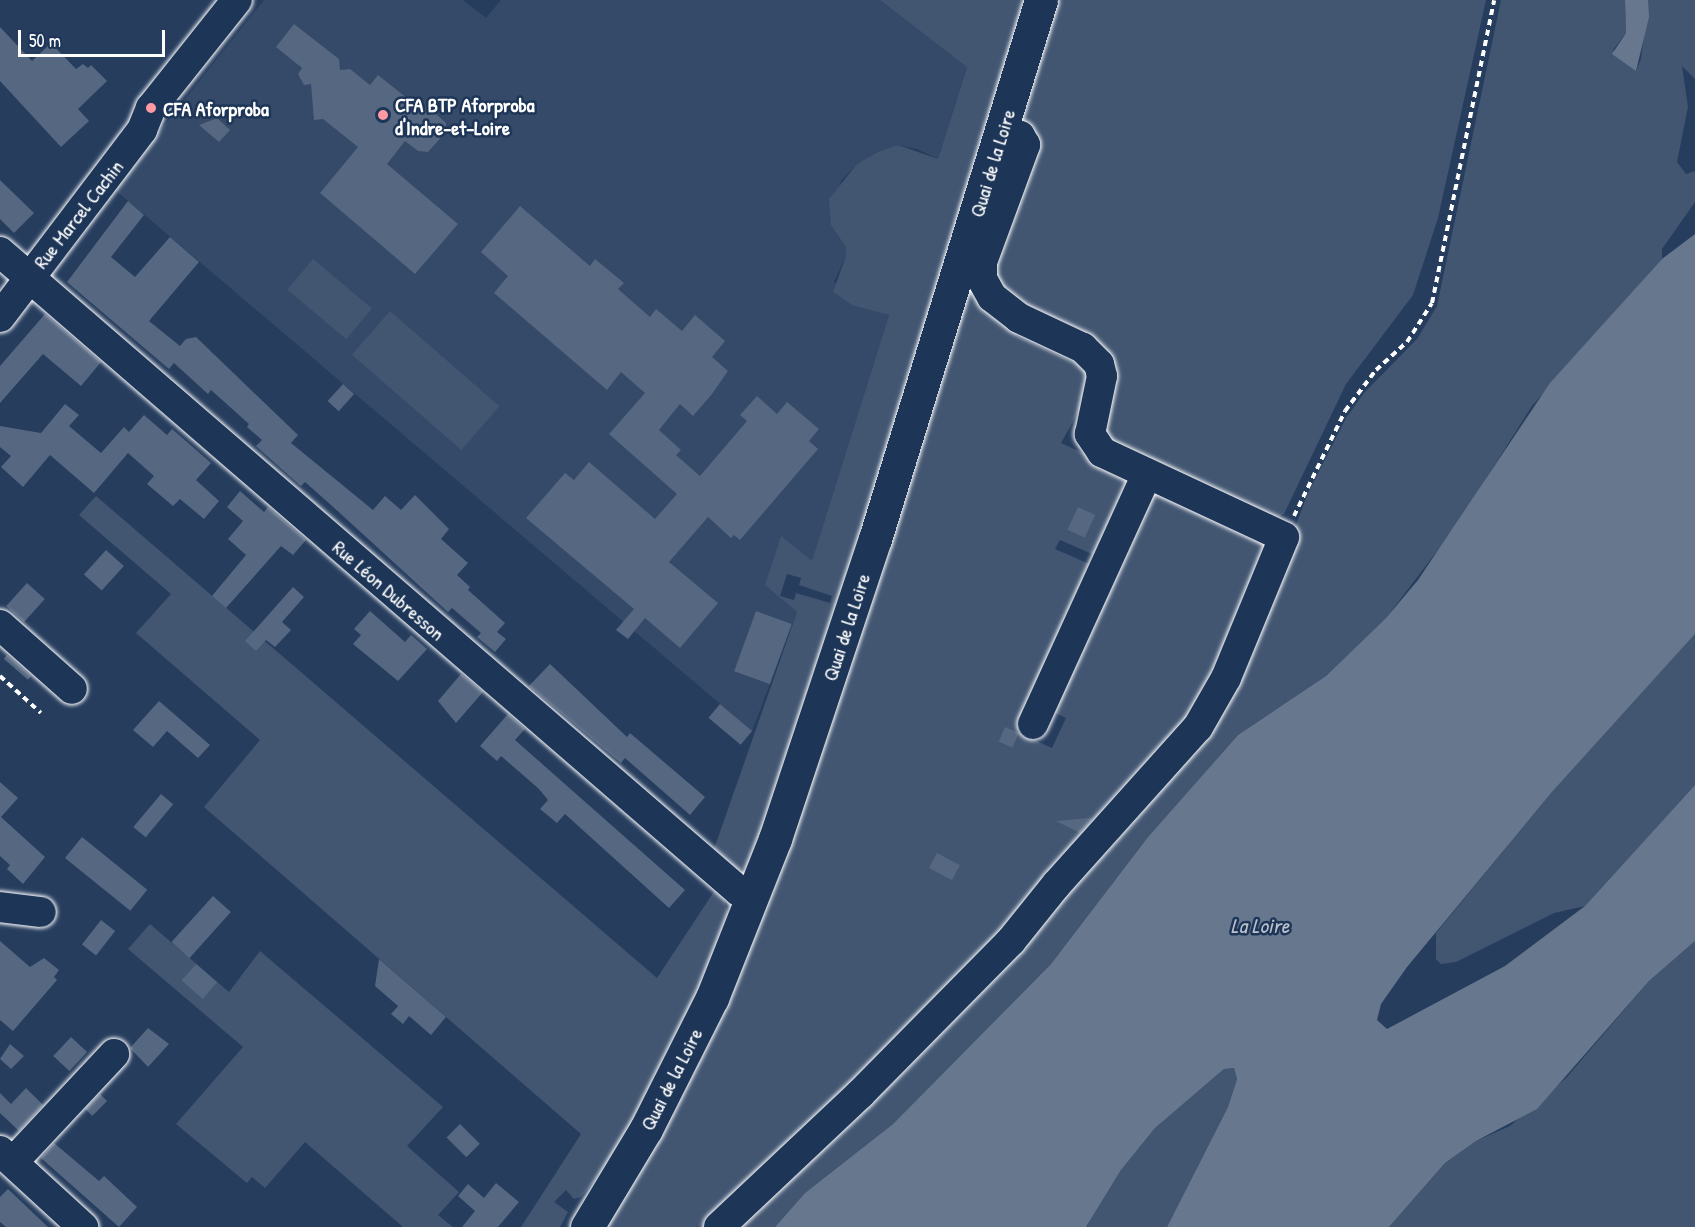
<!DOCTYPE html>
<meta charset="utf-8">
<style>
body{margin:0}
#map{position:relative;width:1695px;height:1227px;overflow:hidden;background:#263d5e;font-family:"Patrick Hand",sans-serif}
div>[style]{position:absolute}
.built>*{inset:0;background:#344a68}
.green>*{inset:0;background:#425672;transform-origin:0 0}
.water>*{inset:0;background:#67788e}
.building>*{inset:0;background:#556781;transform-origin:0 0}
.path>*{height:4px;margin-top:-2px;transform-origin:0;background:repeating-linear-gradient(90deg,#fff 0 6px,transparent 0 10.5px)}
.roads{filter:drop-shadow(0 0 2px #fff) drop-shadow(0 0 2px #fff)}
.minor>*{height:30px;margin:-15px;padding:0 15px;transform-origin:15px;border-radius:15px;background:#1d3557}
.major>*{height:33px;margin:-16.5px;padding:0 16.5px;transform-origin:16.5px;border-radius:16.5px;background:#1d3557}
.dots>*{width:16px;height:16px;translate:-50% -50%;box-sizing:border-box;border:3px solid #1d3557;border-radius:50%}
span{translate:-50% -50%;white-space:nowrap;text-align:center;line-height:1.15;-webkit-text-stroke:5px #1d3557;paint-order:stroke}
.poi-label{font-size:20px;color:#fff;font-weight:700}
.left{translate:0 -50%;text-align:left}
.street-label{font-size:20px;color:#fff}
.water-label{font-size:21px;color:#bbc2cc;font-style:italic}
.scale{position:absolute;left:18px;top:30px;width:147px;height:27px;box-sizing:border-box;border:3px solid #fff;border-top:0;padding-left:8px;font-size:18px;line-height:21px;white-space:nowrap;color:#fff;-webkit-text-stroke:4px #1d3557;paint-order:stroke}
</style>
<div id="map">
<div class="built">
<i style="clip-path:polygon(264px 0,463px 0,486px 18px,501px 0,880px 0,967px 66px,938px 159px,917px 149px,898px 145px,857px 164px,841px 181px,831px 224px,845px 246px,846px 256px,834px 282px,874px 310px,889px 315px,812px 562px,781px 537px,766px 585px,797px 612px,752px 731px,114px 189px)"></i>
</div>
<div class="green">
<i style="clip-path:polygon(evenodd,880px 0,1025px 0,855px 564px,748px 867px,734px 871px,714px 849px,797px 612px,765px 585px,781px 536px,812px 561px,889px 315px,852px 305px,833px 292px,846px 256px,845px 246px,831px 225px,829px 199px,857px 164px,878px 152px,898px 145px,938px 159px,967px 67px,880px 0,787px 574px,801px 578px,799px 585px,832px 596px,830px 603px,796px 593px,794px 600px,780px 596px,787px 574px)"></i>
<i style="clip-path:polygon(1051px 0,1486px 0,1438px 218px,1413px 295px,1346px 384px,1284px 514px,1270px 520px,1105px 446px,1105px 375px,1001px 300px,989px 253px)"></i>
<i style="clip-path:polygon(1501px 0,1625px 0,1626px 33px,1613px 50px,1636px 71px,1641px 59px,1648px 0,1695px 0,1695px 79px,1682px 66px,1688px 107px,1677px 162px,1686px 174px,1695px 171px,1695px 202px,1662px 249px,1662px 259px,1532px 406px,1454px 529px,1386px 618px,1326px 676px,1238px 735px,1148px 837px,1051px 964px,893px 1124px,805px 1193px,775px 1227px,724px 1227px,1134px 810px,1285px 554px,1308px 493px,1346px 418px,1364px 393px,1417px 339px,1437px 306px)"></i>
<i style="clip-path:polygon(983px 246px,1019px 322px,1016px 336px,1099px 374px,1061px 443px,1136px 477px,1099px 557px,1060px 540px,1055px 549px,1094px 566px,1017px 732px,1052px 748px,1066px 718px,1045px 708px,1149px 480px,1263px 533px,1270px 559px,1206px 699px,1029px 901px,709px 1227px,600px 1227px,653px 1141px)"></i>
<i style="left:313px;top:259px;width:77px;height:40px;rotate:40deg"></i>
<i style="left:390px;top:311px;width:145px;height:58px;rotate:41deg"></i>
<i style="clip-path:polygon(96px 496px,657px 978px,717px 887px,722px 893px,728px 913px,724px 936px,643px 1104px,605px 1168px,581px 1197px,574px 1199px,566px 1190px,554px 1202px,568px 1212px,560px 1227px,521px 1227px,581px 1134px,204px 807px,260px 740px,136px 633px,171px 594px,79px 515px)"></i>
<i style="clip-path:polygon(1695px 634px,1695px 785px,1585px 906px,1554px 913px,1456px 962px,1441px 964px,1436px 959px,1436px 933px,1552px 792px)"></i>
<i style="clip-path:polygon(150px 924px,229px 992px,260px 951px,443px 1107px,407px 1146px,459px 1192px,438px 1215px,453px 1227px,403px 1227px,305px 1142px,265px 1188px,252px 1177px,247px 1183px,176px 1124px,243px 1047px,128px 949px)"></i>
<i style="clip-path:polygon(1695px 941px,1695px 1227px,1389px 1227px,1445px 1163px,1476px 1141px,1510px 1126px,1566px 1078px,1649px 981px)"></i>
<i style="clip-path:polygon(1234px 1068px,1237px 1079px,1228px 1107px,1167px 1227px,1086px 1227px,1121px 1170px,1155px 1128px,1224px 1069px)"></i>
</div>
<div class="water">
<i style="clip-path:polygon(1625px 0,1648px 0,1649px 17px,1636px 71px,1612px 54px,1626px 33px)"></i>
<i style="clip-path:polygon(1695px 234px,1695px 634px,1552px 792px,1407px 967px,1381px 1004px,1377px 1020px,1387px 1029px,1505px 966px,1585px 906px,1695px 785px,1695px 941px,1649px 981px,1537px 1109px,1476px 1141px,1445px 1163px,1389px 1227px,1167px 1227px,1228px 1107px,1237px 1079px,1234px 1068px,1224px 1069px,1155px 1128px,1121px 1170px,1086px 1227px,775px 1227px,805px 1193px,893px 1124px,1051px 964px,1148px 837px,1238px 735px,1326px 676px,1386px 618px,1418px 580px,1550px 383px,1662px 259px)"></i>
</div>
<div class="building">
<i style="clip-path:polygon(294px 24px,339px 59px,340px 70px,350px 69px,370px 85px,378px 75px,423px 111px,427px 106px,446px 123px,445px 133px,428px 152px,418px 151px,405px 141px,387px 164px,458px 224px,415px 274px,320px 193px,358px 147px,323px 119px,314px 120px,311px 84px,304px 85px,298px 74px,302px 68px,276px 47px)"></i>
<i style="clip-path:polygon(0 27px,32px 61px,51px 43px,76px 69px,83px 64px,88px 68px,91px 65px,107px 81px,78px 109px,89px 121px,61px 147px,0 81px)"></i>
<i style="clip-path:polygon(217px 118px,230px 130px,219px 142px,199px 125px)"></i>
<i style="clip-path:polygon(0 180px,34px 213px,14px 233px,0 219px)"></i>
<i style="clip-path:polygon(128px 201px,144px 215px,111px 257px,135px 277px,170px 237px,199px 262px,149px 321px,180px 346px,186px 339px,196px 337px,298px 435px,291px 443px,373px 510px,385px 496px,401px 510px,415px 495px,449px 529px,441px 539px,468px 563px,457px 575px,470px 587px,468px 590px,505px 623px,497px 632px,506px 639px,495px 652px,477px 637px,481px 633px,452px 608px,448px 612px,331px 505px,305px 482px,301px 486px,256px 446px,262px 440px,247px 427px,249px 424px,211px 390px,208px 394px,174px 363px,169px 369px,67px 282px)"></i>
<i style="clip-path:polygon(520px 206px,590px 266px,595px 259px,624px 283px,618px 289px,650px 317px,656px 309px,682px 331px,695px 315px,725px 341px,712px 357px,728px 371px,712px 394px,693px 416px,680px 404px,659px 430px,681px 450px,676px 455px,700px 476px,747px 421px,740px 415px,757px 396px,777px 414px,787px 402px,819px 429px,809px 441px,818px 449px,740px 540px,734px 535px,731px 538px,708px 517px,669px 562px,718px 603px,680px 648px,645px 618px,628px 639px,616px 630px,634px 609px,526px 518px,565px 473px,574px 480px,589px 462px,655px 519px,677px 494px,609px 434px,645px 393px,621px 372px,607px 390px,494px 293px,508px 276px,481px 252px)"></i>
<i style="clip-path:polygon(45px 314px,101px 362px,81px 386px,43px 354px,0 403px,0 366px)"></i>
<i style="left:343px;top:384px;width:15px;height:23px;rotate:42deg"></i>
<i style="clip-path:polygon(65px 404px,79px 415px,69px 426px,101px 453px,124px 427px,129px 432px,144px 415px,167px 435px,172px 429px,211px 463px,196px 480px,219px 501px,204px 519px,180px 499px,173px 506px,147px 484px,154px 476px,128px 453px,94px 493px,50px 455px,23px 487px,1px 467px,11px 456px,0 447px,0 426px,41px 433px)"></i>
<i style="clip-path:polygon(240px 491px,264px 512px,268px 507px,306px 540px,293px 555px,281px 546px,226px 608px,212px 596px,246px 555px,228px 539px,243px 521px,227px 507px)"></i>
<i style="left:1078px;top:507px;width:19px;height:25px;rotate:25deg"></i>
<i style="left:106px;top:550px;width:24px;height:33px;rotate:42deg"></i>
<i style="left:27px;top:583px;width:24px;height:31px;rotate:42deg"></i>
<i style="clip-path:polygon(293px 587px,304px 597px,282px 622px,291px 630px,275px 647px,266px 640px,256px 651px,245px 641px)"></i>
<i style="clip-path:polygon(370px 611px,405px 642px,411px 635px,427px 649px,398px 681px,353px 644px,361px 635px,354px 629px)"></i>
<i style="left:756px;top:611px;width:38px;height:64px;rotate:20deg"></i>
<i style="left:7px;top:655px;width:32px;height:5px;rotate:41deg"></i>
<i style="clip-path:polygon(550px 664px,627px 737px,630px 733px,705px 797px,690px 815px,625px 758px,621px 763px,529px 686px)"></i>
<i style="clip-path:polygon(461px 674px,483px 692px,456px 723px,438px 701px)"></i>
<i style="clip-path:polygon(159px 701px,210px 745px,198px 758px,167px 731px,153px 747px,133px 730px)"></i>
<i style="left:720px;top:704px;width:42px;height:18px;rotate:40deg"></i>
<i style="clip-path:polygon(508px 714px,525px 729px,515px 740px,685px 890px,669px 908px,565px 814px,557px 823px,540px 809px,548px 800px,539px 789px,501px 756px,497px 761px,480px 746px)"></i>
<i style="left:1005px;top:727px;width:15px;height:16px;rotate:23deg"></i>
<i style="clip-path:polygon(0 782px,18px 798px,1px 817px,45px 857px,23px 884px,7px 869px,10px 865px,0 856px)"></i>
<i style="left:161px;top:794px;width:16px;height:43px;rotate:40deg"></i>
<i style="clip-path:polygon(1089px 818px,1092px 819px,1080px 833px,1056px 821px)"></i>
<i style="left:82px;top:837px;width:84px;height:27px;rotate:39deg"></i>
<i style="left:937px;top:853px;width:26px;height:17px;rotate:28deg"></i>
<i style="left:213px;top:896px;width:24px;height:62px;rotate:42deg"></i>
<i style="left:101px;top:920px;width:18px;height:31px;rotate:38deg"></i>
<i style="clip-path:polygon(0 941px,30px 967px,44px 958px,59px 970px,54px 977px,57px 980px,13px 1031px,0 1020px)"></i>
<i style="clip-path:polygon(379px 959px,446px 1017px,431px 1035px,409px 1016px,403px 1024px,391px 1014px,398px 1006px,375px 986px)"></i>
<i style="left:196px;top:964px;width:28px;height:22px;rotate:41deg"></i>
<i style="clip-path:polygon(148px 1028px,169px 1044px,148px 1067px,130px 1048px)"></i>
<i style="left:71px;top:1037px;width:22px;height:26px;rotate:43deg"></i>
<i style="clip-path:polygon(10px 1044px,24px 1056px,11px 1069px,0 1059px)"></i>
<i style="clip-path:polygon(26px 1088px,43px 1105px,19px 1131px,0 1113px,0 1093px,11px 1104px)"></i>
<i style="left:100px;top:1094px;width:10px;height:21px;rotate:45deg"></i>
<i style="left:460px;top:1124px;width:28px;height:19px;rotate:45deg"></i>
<i style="clip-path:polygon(54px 1143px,99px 1181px,104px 1176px,137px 1207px,119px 1227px,41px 1158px)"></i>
<i style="clip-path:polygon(496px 1183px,519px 1202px,498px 1227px,462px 1227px,475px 1211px,458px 1196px,468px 1184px,484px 1198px)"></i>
<i style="clip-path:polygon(8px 1189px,48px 1227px,6px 1227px,0 1222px,0 1197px)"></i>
</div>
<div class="path">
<i style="left:1294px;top:516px;width:117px;rotate:-64.1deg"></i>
<i style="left:1345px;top:411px;width:51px;rotate:-52.9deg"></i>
<i style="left:1376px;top:370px;width:42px;rotate:-42.1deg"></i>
<i style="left:1407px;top:342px;width:46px;rotate:-57.3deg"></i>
<i style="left:1432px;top:303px;width:309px;rotate:-78.4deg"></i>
<i style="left:0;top:676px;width:55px;rotate:42.1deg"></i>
</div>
<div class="roads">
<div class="minor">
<i style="left:0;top:252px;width:977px;rotate:40.85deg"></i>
<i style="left:739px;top:891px;width:15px;rotate:28deg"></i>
<i style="left:0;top:317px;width:235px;rotate:-52.8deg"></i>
<i style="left:142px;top:130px;width:24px;rotate:-68deg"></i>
<i style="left:151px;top:108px;width:138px;rotate:-51.5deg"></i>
<i style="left:0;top:625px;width:96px;rotate:41.6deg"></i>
<i style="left:1033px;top:724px;width:275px;rotate:-65.5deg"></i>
<i style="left:0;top:907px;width:41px;rotate:7deg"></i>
<i style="left:0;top:1151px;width:113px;rotate:42.5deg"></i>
<i style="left:13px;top:1162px;width:148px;rotate:-46.9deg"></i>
<i style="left:719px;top:1227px;width:194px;rotate:-43.3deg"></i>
<i style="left:860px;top:1094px;width:215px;rotate:-45.4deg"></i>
<i style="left:1011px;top:941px;width:72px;rotate:-51.2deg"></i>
<i style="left:1056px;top:885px;width:212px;rotate:-48.1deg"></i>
<i style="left:1198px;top:727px;width:56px;rotate:-60.3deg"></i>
<i style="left:1226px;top:678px;width:152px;rotate:-67.6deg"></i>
<i style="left:1284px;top:537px;width:201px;rotate:-155deg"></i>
<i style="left:1102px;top:452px;width:22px;rotate:-124deg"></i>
<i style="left:1090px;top:434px;width:59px;rotate:-78.3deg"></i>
<i style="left:1102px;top:376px;width:12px;rotate:-104deg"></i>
<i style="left:1099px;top:364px;width:23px;rotate:-135deg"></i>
<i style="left:1083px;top:348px;width:71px;rotate:-154.9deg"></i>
<i style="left:1019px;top:318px;width:34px;rotate:-142deg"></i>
<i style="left:992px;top:297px;width:21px;rotate:-119deg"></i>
<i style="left:982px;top:279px;width:17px;rotate:-90deg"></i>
<i style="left:982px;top:262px;width:125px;rotate:-69.8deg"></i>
<i style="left:1025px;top:145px;width:10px;rotate:-119deg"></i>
<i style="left:1020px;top:136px;width:18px;rotate:-161deg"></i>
</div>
<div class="major">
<i style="left:587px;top:1227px;width:114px;rotate:-59deg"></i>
<i style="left:646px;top:1129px;width:147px;rotate:-63.3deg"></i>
<i style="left:712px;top:998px;width:171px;rotate:-68.4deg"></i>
<i style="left:775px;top:839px;width:316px;rotate:-71.6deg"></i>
<i style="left:875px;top:539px;width:564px;rotate:-72.88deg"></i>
</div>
</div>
<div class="dots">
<i style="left:151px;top:108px;background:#ff9aa2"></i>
<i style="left:383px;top:115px;background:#ff9aa2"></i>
</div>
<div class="poi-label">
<span class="left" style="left:395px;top:116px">CFA BTP Aforproba<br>d'Indre-et-Loire</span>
<span class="left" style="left:163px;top:108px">CFA Aforproba</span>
</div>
<div class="street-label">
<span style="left:992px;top:163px;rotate:-73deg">Quai de la Loire</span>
<span style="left:78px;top:214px;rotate:-52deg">Rue Marcel Cachin</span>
<span style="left:389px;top:590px;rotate:41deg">Rue Léon Dubresson</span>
<span style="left:846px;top:627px;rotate:-72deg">Quai de la Loire</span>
<span style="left:671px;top:1079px;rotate:-63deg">Quai de la Loire</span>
</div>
<div class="water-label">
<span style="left:1260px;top:926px">La Loire</span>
</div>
<div class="scale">50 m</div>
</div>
